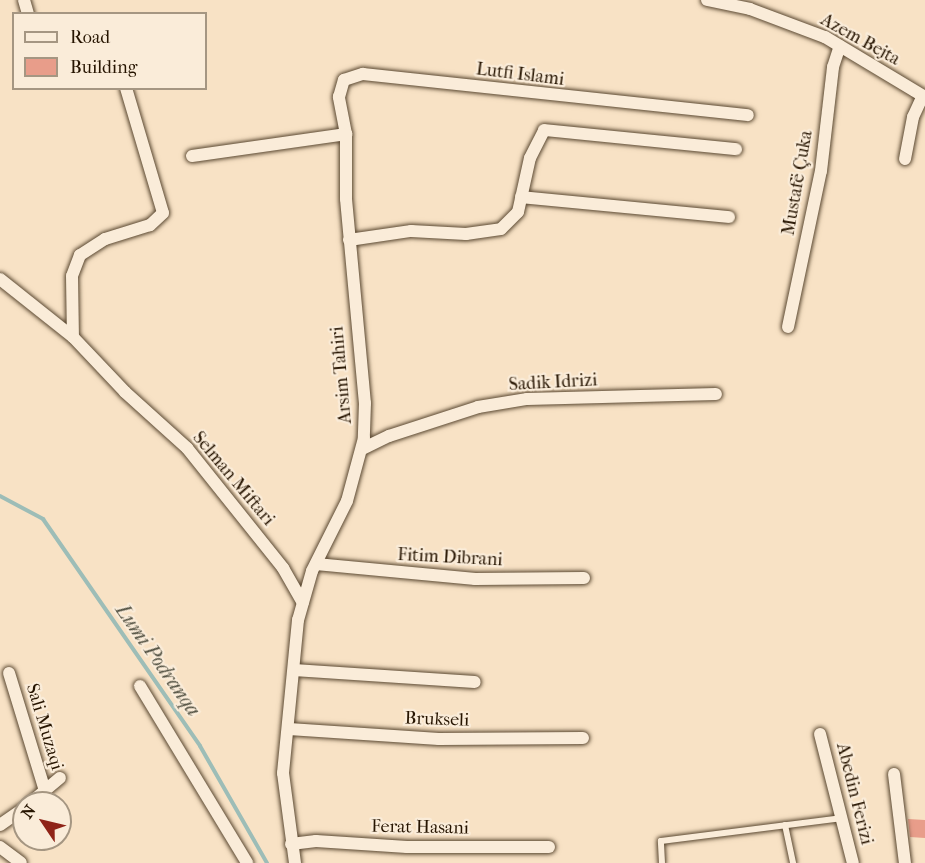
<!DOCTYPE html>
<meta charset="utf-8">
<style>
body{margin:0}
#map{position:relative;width:925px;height:863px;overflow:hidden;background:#f8e2c5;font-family:"IM FELL French Canon",serif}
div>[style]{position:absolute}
.stream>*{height:4px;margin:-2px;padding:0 2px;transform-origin:2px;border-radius:2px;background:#9dbdb7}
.building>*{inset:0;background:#e89d8a}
.roads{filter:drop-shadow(0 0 2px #5a4831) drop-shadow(0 0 2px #5a4831)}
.lane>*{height:6px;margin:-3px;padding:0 3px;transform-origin:3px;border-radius:3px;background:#faecd9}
.street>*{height:12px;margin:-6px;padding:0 6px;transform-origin:6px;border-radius:6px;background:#faecd9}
span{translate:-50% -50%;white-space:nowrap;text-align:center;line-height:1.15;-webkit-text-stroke:4.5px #faecd9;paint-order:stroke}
.street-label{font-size:18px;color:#261400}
.water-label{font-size:20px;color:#504f40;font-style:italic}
.legend{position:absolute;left:12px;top:12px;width:195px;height:78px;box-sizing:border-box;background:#faecd9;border:2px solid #a59682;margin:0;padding:8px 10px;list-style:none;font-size:18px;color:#261400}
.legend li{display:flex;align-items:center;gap:12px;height:30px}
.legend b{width:30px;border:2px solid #a59682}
.north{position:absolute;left:12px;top:791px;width:60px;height:60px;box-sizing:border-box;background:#faecd9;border:2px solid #a59682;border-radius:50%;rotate:305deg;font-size:16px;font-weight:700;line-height:24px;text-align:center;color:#261400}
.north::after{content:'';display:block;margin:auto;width:21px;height:27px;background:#8f2418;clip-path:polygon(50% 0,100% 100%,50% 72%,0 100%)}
</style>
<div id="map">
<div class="stream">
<i style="left:0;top:496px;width:49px;rotate:28.1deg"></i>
<i style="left:43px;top:519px;width:276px;rotate:55.3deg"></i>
<i style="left:200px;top:746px;width:135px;rotate:60.2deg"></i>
</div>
<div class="building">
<i style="clip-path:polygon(908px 819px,925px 820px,925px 838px,910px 837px)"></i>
</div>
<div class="roads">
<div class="lane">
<i style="left:785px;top:825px;width:39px;rotate:78deg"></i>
<i style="left:662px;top:863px;width:22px;rotate:-93deg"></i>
<i style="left:661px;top:841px;width:183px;rotate:-7.2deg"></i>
</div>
<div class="street">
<i style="left:24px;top:0;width:15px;rotate:74deg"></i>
<i style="left:707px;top:0;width:44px;rotate:11.8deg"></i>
<i style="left:750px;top:9px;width:80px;rotate:20.5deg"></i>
<i style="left:825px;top:37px;width:117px;rotate:31deg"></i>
<i style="left:126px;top:88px;width:130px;rotate:73.5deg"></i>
<i style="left:163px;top:213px;width:18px;rotate:137deg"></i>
<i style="left:150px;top:225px;width:47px;rotate:162.7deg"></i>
<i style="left:105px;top:239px;width:30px;rotate:147deg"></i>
<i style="left:80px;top:255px;width:22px;rotate:111deg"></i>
<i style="left:72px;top:276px;width:61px;rotate:89.1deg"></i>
<i style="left:73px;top:337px;width:76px;rotate:46.6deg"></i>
<i style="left:125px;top:392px;width:84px;rotate:42.1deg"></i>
<i style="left:187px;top:448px;width:154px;rotate:51.3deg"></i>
<i style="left:283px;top:568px;width:40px;rotate:60.3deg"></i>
<i style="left:346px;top:134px;width:38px;rotate:-101deg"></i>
<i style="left:339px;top:97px;width:18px;rotate:-74deg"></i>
<i style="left:344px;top:80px;width:20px;rotate:-18deg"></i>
<i style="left:363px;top:74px;width:387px;rotate:6.1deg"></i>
<i style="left:192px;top:156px;width:156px;rotate:-8.1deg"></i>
<i style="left:346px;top:134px;width:65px;rotate:90deg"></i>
<i style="left:346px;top:199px;width:205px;rotate:84.7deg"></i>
<i style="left:365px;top:403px;width:35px;rotate:92deg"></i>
<i style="left:364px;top:438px;width:65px;rotate:105.1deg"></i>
<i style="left:347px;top:501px;width:78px;rotate:116.6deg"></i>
<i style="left:312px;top:571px;width:51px;rotate:105.9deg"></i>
<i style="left:298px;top:620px;width:154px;rotate:95.6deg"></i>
<i style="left:283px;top:773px;width:91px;rotate:82.4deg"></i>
<i style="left:905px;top:159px;width:43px;rotate:-79.2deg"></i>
<i style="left:913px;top:117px;width:23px;rotate:-65deg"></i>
<i style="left:521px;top:197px;width:209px;rotate:5.5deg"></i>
<i style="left:349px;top:240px;width:63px;rotate:-8.3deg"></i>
<i style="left:411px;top:231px;width:55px;rotate:3.1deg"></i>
<i style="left:466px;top:234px;width:35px;rotate:-8deg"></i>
<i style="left:501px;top:229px;width:24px;rotate:-45deg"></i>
<i style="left:518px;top:212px;width:55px;rotate:-77.5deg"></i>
<i style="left:530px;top:158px;width:31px;rotate:-63deg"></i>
<i style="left:544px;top:130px;width:193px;rotate:5.7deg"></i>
<i style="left:0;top:279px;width:93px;rotate:38.5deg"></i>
<i style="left:788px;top:327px;width:159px;rotate:-78.1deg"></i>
<i style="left:821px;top:171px;width:105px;rotate:-83.4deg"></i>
<i style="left:833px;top:67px;width:22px;rotate:-72deg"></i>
<i style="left:362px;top:449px;width:30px;rotate:-26deg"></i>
<i style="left:389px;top:436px;width:94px;rotate:-18deg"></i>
<i style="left:478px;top:407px;width:50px;rotate:-9.3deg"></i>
<i style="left:527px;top:399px;width:189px;rotate:-1.5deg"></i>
<i style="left:316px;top:564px;width:160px;rotate:5.4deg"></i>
<i style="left:475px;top:579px;width:109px;rotate:-0.5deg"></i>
<i style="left:294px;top:670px;width:181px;rotate:3.8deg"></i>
<i style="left:9px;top:673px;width:123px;rotate:73deg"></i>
<i style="left:140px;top:686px;width:207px;rotate:58.8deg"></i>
<i style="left:289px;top:729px;width:150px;rotate:3.8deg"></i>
<i style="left:439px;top:739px;width:144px;rotate:-0.4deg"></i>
<i style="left:820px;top:734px;width:133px;rotate:75.7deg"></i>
<i style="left:894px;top:774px;width:90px;rotate:83deg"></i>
<i style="left:30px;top:803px;width:39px;rotate:-40deg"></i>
<i style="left:0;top:825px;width:29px;rotate:-35deg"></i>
<i style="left:291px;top:844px;width:25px;rotate:-7deg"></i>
<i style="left:316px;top:841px;width:91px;rotate:3.8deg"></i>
<i style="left:407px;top:847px;width:142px"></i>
<i style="left:0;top:847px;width:26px;rotate:37deg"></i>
</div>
</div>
<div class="street-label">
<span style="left:860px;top:40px;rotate:29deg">Azem Bejta</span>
<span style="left:520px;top:75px;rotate:7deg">Lutfi Islami</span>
<span style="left:798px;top:183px;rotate:-80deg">Mustafë Çuka</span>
<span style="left:342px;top:375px;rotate:-95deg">Arsim Tahiri</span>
<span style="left:553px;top:383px;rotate:-3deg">Sadik Idrizi</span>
<span style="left:233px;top:479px;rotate:50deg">Selman Miftari</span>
<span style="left:450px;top:558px;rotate:3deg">Fitim Dibrani</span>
<span style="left:437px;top:720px;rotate:2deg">Brukseli</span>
<span style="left:44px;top:727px;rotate:73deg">Sali Muzaqi</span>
<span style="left:854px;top:794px;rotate:76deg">Abedin Ferizi</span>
<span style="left:420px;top:828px;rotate:1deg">Ferat Hasani</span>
</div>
<div class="water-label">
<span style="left:158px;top:660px;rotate:55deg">Lumi Podranqa</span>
</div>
<ul class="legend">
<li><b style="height:8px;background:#faecd9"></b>Road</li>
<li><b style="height:16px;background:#e89d8a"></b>Building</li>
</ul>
<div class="north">N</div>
</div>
